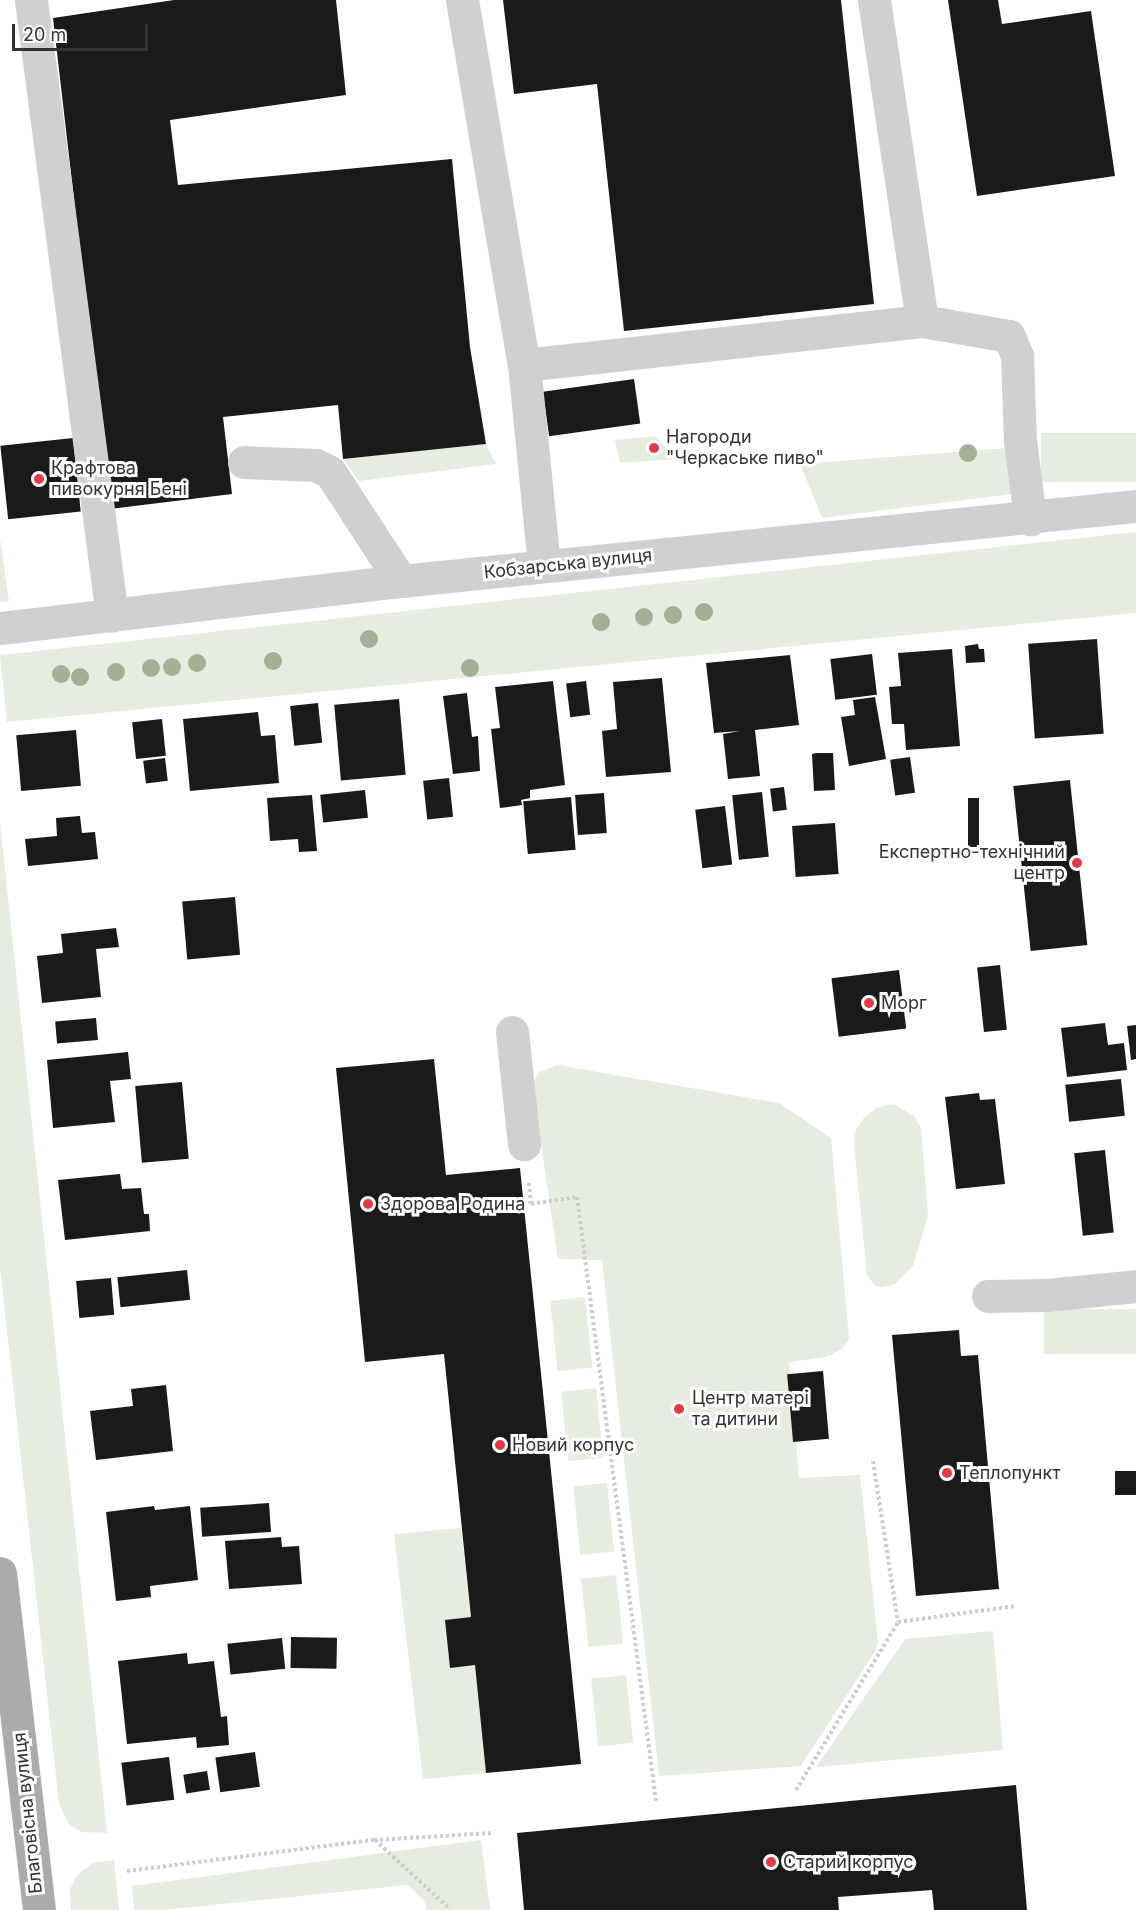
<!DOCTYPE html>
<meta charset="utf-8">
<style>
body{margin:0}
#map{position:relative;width:1136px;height:1910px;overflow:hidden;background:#fff;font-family:Inter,sans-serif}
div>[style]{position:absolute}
.green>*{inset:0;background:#e6ecdf;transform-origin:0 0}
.building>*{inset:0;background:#1a1a1a;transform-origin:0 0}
.path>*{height:4px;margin-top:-2px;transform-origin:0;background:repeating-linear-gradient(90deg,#cdcdcd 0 3px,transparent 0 6px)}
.minor>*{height:33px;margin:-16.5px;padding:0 16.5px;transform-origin:16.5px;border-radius:16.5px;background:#d0d0d0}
.major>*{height:33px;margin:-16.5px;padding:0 16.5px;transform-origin:16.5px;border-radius:16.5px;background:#ababab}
.trees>*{width:18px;height:18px;margin:-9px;border-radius:50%;background:#a2b095}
.dots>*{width:16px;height:16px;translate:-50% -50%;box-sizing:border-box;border:3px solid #fff;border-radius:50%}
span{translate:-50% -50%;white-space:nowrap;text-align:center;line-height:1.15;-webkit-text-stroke:6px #fff;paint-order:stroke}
.poi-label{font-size:18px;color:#333}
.left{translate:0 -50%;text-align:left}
.right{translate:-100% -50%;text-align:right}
.street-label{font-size:18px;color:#333}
.scale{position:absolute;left:12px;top:24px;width:136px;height:27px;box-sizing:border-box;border:3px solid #333;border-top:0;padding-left:8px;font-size:18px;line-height:21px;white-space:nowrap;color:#333;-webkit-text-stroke:4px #fff;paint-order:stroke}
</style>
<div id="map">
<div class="green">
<i style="left:1136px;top:433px;width:49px;height:95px;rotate:90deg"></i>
<i style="clip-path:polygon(655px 436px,677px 459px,620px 463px,615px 440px)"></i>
<i style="clip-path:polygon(486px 444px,496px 464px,359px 481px,343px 459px)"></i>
<i style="clip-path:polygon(1008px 448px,1013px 494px,822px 518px,800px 464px)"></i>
<i style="clip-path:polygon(1136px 532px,1136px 613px,7px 722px,0 655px)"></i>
<i style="clip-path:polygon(0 538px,9px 601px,0 602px)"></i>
<i style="clip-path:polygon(0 822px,107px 1833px,82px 1832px,69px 1825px,59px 1803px,0 1268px)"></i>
<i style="clip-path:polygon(557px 1065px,779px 1103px,831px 1138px,849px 1339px,843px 1348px,827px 1357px,789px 1362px,799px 1478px,860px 1475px,878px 1642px,876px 1650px,801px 1766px,659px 1776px,602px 1260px,558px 1259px,532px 1083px,540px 1072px)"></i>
<i style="clip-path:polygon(894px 1104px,915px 1117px,921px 1129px,928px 1216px,913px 1266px,894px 1285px,882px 1287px,875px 1286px,867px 1275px,854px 1144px,855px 1131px,863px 1119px,876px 1108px)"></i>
<i style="left:585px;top:1297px;width:71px;height:35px;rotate:84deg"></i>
<i style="left:1136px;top:1309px;width:45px;height:92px;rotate:90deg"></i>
<i style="left:596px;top:1388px;width:70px;height:35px;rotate:84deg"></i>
<i style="left:607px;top:1483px;width:69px;height:34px;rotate:84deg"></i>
<i style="clip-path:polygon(461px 1528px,471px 1617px,445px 1620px,450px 1667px,475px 1665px,486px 1773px,423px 1779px,394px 1534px)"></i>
<i style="left:616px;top:1575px;width:69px;height:35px;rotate:84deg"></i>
<i style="clip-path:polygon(993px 1631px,1003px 1750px,816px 1767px,905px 1639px)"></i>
<i style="left:626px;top:1675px;width:68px;height:35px;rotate:84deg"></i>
<i style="clip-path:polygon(481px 1840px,490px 1910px,426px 1910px,425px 1902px,408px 1885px,162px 1910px,134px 1910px,132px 1886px)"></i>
<i style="clip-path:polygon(114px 1860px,119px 1910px,71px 1910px,70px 1889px,77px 1875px,93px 1863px)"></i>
</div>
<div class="building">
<i style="clip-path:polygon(174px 0,336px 0,346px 95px,170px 120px,178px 185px,452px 159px,470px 347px,486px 444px,343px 459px,338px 405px,223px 417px,232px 494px,110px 509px,53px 18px)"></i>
<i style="clip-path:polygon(503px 0,841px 0,874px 304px,624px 331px,597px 84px,514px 94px)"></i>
<i style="clip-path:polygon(948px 0,998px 0,1002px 24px,1091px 11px,1115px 176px,977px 196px)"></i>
<i style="left:634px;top:379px;width:45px;height:92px;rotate:82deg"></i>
<i style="left:73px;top:438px;width:74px;height:73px;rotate:84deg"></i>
<i style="left:1097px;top:639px;width:95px;height:69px;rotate:86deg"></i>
<i style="clip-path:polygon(978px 644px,979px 649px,984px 649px,985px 662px,966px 663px,965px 646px)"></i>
<i style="clip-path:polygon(952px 649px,960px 746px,906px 750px,904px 724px,892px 724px,889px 687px,901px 686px,898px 653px)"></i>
<i style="left:872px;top:654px;width:41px;height:42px;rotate:83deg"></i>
<i style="clip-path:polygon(790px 655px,799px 725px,755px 730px,760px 776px,728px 779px,723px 734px,740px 731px,714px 733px,706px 663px)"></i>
<i style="clip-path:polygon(662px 678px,671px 772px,606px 777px,602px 731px,617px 729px,613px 682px)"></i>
<i style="clip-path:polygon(553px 681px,565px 785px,530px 790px,530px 798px,521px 800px,522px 805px,500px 808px,491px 729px,500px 728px,495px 687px)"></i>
<i style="left:586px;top:681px;width:34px;height:20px;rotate:83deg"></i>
<i style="clip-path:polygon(467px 693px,472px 737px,478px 736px,480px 771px,453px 774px,443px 696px)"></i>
<i style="clip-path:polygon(875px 697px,886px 759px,849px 766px,841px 717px,855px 715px,853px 700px)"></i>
<i style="left:399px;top:699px;width:76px;height:65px;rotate:85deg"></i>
<i style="left:318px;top:703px;width:40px;height:28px;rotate:84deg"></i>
<i style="clip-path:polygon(258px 712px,261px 736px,275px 735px,279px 783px,190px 791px,183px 719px)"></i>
<i style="left:162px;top:719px;width:37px;height:30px;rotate:84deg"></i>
<i style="left:76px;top:730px;width:56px;height:60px;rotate:85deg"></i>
<i style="clip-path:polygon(816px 753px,833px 753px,835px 790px,814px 791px,812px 754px)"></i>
<i style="left:910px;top:757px;width:36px;height:20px;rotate:82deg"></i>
<i style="left:165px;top:758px;width:23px;height:22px;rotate:83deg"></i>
<i style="left:449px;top:778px;width:39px;height:26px;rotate:84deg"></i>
<i style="left:1070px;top:780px;width:166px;height:57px;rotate:84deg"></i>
<i style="left:784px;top:787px;width:23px;height:14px;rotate:83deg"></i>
<i style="left:365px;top:790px;width:28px;height:45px;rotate:84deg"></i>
<i style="left:762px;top:792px;width:65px;height:30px;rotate:84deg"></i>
<i style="left:604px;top:793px;width:40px;height:29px;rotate:86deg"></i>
<i style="clip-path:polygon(312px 795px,317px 851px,299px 852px,298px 839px,270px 841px,267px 798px)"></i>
<i style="left:571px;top:797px;width:53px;height:48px;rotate:85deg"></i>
<i style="left:968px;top:798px;width:11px;height:49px"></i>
<i style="left:725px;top:806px;width:59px;height:30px;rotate:83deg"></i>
<i style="clip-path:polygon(80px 816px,82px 833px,95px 832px,98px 859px,28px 866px,25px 839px,57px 836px,56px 818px)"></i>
<i style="left:835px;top:823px;width:51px;height:43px;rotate:86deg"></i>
<i style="left:235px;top:897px;width:58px;height:53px;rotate:85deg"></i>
<i style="clip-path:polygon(116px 928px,119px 947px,96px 949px,101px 997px,42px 1003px,37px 956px,63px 953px,61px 934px)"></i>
<i style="left:1000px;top:965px;width:65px;height:23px;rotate:84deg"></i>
<i style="left:899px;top:970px;width:59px;height:68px;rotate:83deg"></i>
<i style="left:96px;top:1018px;width:22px;height:41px;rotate:85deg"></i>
<i style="clip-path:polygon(1105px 1023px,1108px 1045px,1124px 1043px,1127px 1070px,1067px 1077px,1061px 1028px)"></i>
<i style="clip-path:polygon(1136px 1025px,1136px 1059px,1131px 1060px,1127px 1026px)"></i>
<i style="clip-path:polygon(128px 1052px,131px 1079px,110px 1081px,115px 1122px,53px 1128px,47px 1060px)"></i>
<i style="clip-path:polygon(434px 1059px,446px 1175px,520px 1168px,581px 1764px,486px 1773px,475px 1665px,450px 1668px,445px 1620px,471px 1617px,444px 1354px,365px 1362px,336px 1068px)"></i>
<i style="left:1121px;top:1079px;width:37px;height:56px;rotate:84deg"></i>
<i style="left:182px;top:1082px;width:77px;height:47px;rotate:85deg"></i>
<i style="clip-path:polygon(979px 1093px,980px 1100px,995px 1099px,1005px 1184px,956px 1189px,945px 1097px)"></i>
<i style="left:1105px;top:1150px;width:83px;height:31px;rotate:84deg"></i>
<i style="clip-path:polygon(120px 1174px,122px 1189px,141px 1188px,144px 1214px,149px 1214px,150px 1231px,65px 1240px,58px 1180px)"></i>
<i style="left:187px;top:1270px;width:30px;height:70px;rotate:84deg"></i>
<i style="left:111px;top:1278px;width:37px;height:35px;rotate:85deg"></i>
<i style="clip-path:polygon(959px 1330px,961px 1356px,978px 1355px,999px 1589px,916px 1596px,892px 1335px)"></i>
<i style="left:823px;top:1371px;width:68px;height:36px;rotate:85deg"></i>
<i style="clip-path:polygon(166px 1385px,173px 1451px,96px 1460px,90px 1411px,133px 1406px,131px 1389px)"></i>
<i style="left:1136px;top:1471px;width:24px;height:21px;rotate:90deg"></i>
<i style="left:269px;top:1503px;width:29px;height:69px;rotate:86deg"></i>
<i style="clip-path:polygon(154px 1506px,155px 1510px,190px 1506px,198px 1580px,150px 1586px,151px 1597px,116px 1601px,106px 1512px)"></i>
<i style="clip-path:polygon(281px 1537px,282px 1547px,299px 1546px,302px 1584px,229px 1589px,225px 1541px)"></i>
<i style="left:291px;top:1637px;width:46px;height:31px;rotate:1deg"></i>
<i style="left:282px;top:1638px;width:31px;height:55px;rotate:84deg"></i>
<i style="clip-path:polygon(187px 1653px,188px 1664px,214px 1661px,221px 1717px,227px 1716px,229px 1745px,197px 1748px,196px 1737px,127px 1744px,118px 1661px)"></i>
<i style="left:255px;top:1752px;width:35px;height:40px;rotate:82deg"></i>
<i style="left:169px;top:1757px;width:43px;height:48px;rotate:83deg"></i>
<i style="left:207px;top:1771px;width:19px;height:24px;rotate:81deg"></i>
<i style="clip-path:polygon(1016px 1785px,1027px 1910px,934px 1910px,932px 1890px,838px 1897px,839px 1910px,524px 1910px,517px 1833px)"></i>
</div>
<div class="path">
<i style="left:529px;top:1183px;width:21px;rotate:85deg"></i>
<i style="left:531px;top:1204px;width:47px;rotate:-8.7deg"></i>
<i style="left:577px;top:1197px;width:609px;rotate:82.55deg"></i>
<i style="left:873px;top:1461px;width:163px;rotate:81.2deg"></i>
<i style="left:796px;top:1790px;width:197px;rotate:-58.7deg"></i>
<i style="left:898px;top:1622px;width:119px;rotate:-7.7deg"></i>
<i style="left:375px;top:1840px;width:103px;rotate:42.6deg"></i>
<i style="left:127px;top:1871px;width:249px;rotate:-7.2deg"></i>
<i style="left:374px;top:1840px;width:119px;rotate:-3.4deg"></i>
</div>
<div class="minor">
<i style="left:31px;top:0;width:621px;rotate:82.51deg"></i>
<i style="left:462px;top:0;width:370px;rotate:80.4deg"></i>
<i style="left:524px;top:365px;width:202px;rotate:84.3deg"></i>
<i style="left:922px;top:321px;width:88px;rotate:9.8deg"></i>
<i style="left:1009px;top:336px;width:22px;rotate:68deg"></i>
<i style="left:1017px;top:356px;width:84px;rotate:88deg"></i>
<i style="left:1020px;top:440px;width:80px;rotate:82.8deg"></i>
<i style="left:524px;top:365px;width:400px;rotate:-6.3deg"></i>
<i style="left:922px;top:321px;width:325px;rotate:-98.5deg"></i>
<i style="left:244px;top:462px;width:72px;rotate:2.4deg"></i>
<i style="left:316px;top:465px;width:16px;rotate:27deg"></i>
<i style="left:330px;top:472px;width:130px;rotate:56.9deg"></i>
<i style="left:0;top:628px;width:404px;rotate:-6.7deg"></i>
<i style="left:401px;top:581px;width:739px;rotate:-5.83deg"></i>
<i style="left:512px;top:1032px;width:113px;rotate:83.9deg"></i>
<i style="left:988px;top:1296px;width:58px;rotate:-1deg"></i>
<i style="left:1046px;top:1295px;width:90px;rotate:-5.7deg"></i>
</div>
<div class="major">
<i style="left:0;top:1573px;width:339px;rotate:83.4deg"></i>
</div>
<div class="trees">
<i style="left:968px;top:453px"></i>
<i style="left:704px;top:612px"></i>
<i style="left:673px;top:615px"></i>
<i style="left:644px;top:617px"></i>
<i style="left:601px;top:622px"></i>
<i style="left:369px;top:639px"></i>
<i style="left:273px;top:661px"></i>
<i style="left:197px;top:663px"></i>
<i style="left:172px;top:667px"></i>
<i style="left:151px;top:668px"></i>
<i style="left:470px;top:668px"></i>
<i style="left:116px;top:672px"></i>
<i style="left:61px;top:674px"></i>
<i style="left:80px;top:677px"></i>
</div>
<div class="dots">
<i style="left:654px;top:448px;background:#e63946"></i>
<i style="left:39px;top:479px;background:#e63946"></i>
<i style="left:1077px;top:863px;background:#e63946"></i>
<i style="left:869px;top:1003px;background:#e63946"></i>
<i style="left:368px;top:1204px;background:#e63946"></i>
<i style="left:679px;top:1409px;background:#e63946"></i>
<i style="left:500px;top:1445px;background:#e63946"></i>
<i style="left:947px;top:1473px;background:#e63946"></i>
<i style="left:771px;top:1862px;background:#e63946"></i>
</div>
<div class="poi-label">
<span class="left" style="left:666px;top:448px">Нагороди<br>"Черкаське пиво"</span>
<span class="left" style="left:51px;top:479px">Крафтова<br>пивокурня Бені</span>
<span class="right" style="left:1065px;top:863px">Експертно-технічний<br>центр</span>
<span class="left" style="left:881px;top:1003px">Морг</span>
<span class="left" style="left:380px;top:1204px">Здорова Родина</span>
<span class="left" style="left:692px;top:1409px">Центр матері<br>та дитини</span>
<span class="left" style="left:512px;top:1445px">Новий корпус</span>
<span class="left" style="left:959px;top:1473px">Теплопункт</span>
<span class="left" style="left:783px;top:1862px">Старий корпус</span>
</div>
<div class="street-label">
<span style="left:568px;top:564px;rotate:-6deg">Кобзарська вулиця</span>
<span style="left:28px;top:1813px;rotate:-96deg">Благовісна вулиця</span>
</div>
<div class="scale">20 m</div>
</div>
